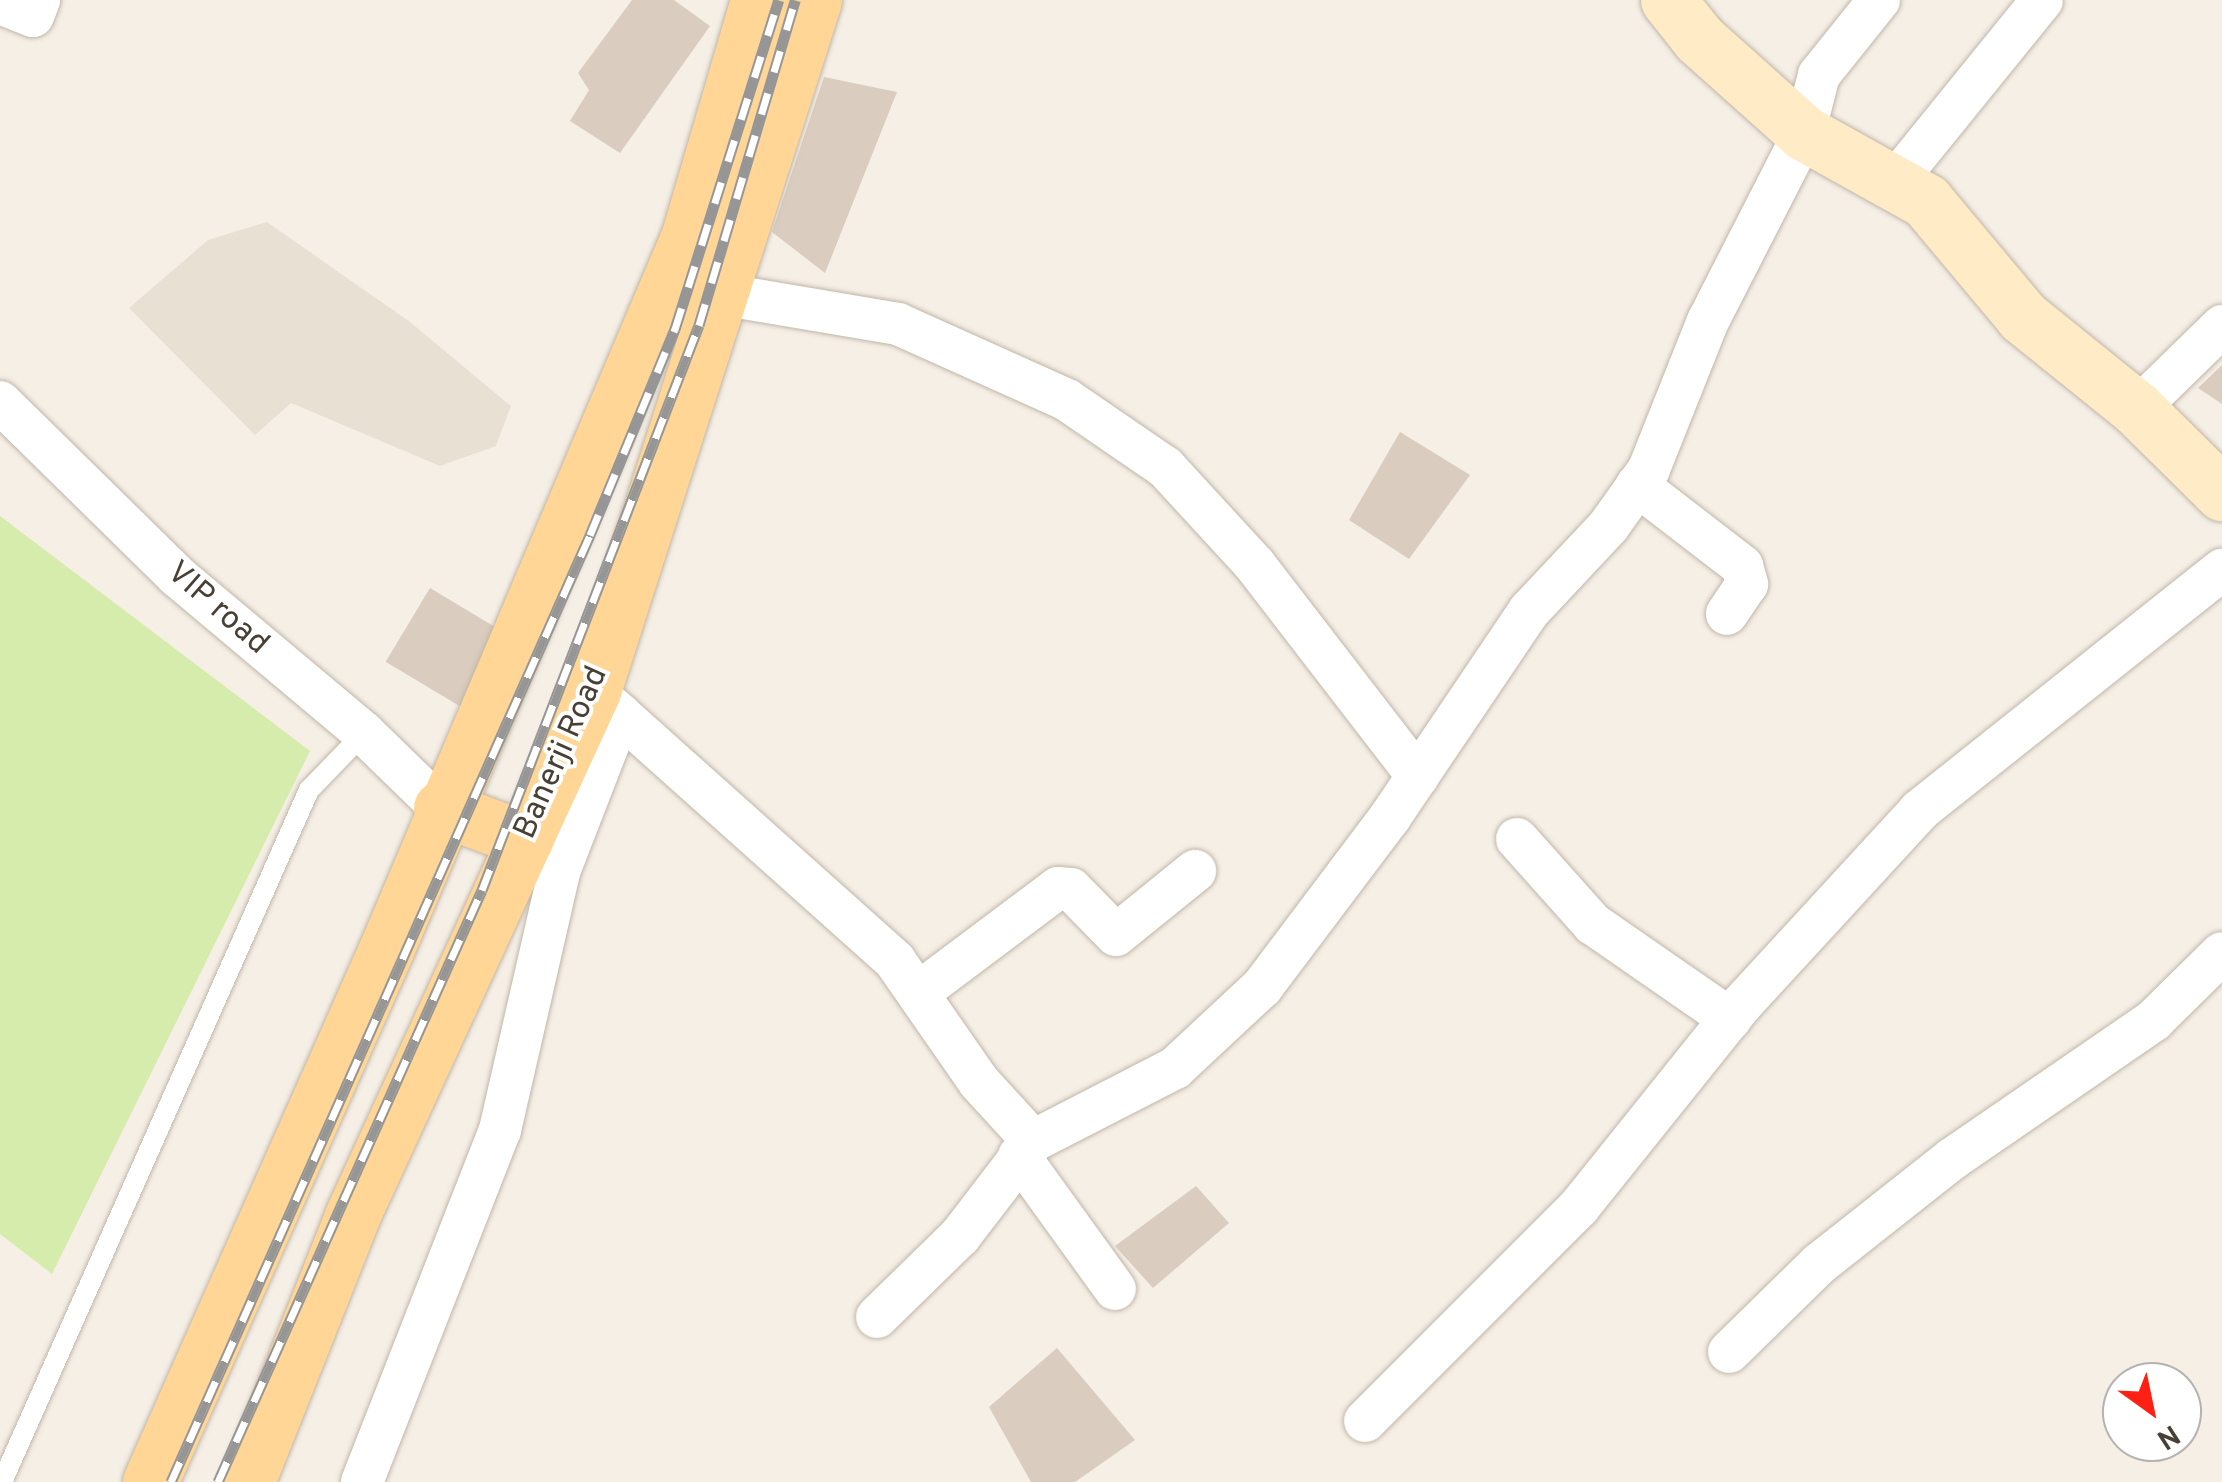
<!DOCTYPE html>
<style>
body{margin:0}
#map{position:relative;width:2222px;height:1482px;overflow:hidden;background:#f5efe6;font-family:Overpass,sans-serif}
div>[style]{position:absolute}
.residential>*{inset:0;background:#e9e0d4}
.green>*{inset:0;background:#d6ecac}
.building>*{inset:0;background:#daccbe;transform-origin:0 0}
.roads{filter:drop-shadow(0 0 2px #c1b6a8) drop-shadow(0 0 2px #c1b6a8)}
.lane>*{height:20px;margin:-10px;padding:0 10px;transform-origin:10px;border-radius:10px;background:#fff}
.street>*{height:42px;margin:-21px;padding:0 21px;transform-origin:21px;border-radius:21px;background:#fff}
.secondary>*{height:55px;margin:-27.5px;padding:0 27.5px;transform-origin:27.5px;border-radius:27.5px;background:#ffebc6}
.primary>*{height:55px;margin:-27.5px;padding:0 27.5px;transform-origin:27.5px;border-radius:27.5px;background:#ffd695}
.rail>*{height:11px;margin-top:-5.5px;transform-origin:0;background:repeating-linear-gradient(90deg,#fff 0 22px,#969696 0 44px);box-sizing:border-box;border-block:2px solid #969696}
span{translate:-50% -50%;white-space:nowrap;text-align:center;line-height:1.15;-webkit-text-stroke:8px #fff;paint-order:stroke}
.street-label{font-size:32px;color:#483f35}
.north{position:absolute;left:2102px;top:1362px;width:100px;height:100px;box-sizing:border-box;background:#fff;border:2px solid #b6b2ae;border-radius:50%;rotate:147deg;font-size:28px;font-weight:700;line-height:40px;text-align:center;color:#483f35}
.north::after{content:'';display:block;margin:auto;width:35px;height:45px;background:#ff1f13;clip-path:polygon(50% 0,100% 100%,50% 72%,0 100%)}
</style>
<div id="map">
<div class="residential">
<i style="clip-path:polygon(267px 222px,410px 322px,511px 406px,496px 446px,440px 466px,291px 403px,255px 435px,129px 308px,208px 240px)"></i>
</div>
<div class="green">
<i style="clip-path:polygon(0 516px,310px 751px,52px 1274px,0 1234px)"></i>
</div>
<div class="building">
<i style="clip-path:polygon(632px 0,674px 0,710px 26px,620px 153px,570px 121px,589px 90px,578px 73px)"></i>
<i style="clip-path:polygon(824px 77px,897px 92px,825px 273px,772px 232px)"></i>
<i style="clip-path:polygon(2222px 365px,2222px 404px,2198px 388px)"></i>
<i style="clip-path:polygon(1400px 432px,1470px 475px,1409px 559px,1349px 520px)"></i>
<i style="left:430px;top:588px;width:90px;height:86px;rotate:31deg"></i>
<i style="clip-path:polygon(1196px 1186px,1229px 1223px,1153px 1288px,1115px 1246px)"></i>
<i style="clip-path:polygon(1057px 1348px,1135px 1440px,1075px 1482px,1031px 1482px,989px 1407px)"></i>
</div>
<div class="roads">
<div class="lane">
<i style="left:2px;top:1482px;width:757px;rotate:-66.08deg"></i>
<i style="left:309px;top:790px;width:79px;rotate:-46deg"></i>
</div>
<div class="street">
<i style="left:0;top:3px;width:35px;rotate:22deg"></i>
<i style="left:33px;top:16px;width:17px;rotate:-69deg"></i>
<i style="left:1894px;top:183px;width:235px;rotate:-51deg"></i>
<i style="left:691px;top:289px;width:210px;rotate:9.6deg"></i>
<i style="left:898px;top:324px;width:185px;rotate:24.2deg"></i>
<i style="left:1067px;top:400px;width:119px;rotate:34.4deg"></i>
<i style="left:1165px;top:467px;width:133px;rotate:47.4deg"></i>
<i style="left:1255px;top:565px;width:267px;rotate:52.4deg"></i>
<i style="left:0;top:402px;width:248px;rotate:44.5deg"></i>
<i style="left:177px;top:576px;width:244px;rotate:40deg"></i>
<i style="left:364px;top:733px;width:107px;rotate:44.2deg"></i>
<i style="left:2137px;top:409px;width:119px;rotate:-44.3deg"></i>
<i style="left:1637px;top:485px;width:133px;rotate:37.6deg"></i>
<i style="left:1742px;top:566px;width:19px;rotate:74deg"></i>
<i style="left:1747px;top:584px;width:36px;rotate:124deg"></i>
<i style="left:599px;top:696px;width:397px;rotate:41.8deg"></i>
<i style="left:895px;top:961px;width:147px;rotate:55.2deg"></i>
<i style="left:979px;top:1082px;width:80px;rotate:47.5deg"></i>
<i style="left:1517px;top:839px;width:114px;rotate:48.2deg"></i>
<i style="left:1593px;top:924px;width:167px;rotate:34.7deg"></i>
<i style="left:918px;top:993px;width:175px;rotate:-36.9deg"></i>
<i style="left:1058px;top:888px;width:13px;rotate:4deg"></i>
<i style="left:1071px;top:889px;width:64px;rotate:45.6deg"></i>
<i style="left:1116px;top:935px;width:102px;rotate:-39deg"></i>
<i style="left:1019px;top:1156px;width:164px;rotate:54.2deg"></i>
<i style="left:877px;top:1317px;width:116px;rotate:-44.3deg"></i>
<i style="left:960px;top:1236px;width:120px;rotate:-52.5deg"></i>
<i style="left:1033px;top:1141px;width:160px;rotate:-27.2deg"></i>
<i style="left:1175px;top:1068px;width:119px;rotate:-43deg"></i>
<i style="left:1262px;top:987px;width:213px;rotate:-53deg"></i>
<i style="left:1390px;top:817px;width:249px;rotate:-56deg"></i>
<i style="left:1529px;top:611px;width:115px;rotate:-46.8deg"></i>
<i style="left:1608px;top:527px;width:71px;rotate:-54.7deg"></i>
<i style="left:1649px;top:469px;width:159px;rotate:-68.3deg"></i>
<i style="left:1708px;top:321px;width:211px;rotate:-62.9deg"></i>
<i style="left:1804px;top:133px;width:60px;rotate:-75.5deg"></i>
<i style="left:1819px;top:75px;width:96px;rotate:-51.3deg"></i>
<i style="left:1729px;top:1352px;width:126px;rotate:-44.4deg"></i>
<i style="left:1819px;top:1264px;width:169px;rotate:-38.3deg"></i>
<i style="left:1952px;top:1159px;width:245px;rotate:-34.5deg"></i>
<i style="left:2154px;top:1020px;width:95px;rotate:-44.6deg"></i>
<i style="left:1365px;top:1421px;width:303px;rotate:-45deg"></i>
<i style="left:1579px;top:1207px;width:258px;rotate:-51.3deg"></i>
<i style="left:1740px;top:1006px;width:266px;rotate:-47.4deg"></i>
<i style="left:1920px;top:810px;width:386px;rotate:-38.5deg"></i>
<i style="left:362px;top:1482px;width:378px;rotate:-68.6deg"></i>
<i style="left:500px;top:1130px;width:268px;rotate:-77.1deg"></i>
<i style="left:560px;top:869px;width:166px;rotate:-68.8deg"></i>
</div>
<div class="secondary">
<i style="left:1668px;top:0;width:50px;rotate:51.5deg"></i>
<i style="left:1699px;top:39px;width:141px;rotate:41.8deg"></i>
<i style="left:1804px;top:133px;width:140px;rotate:29.1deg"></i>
<i style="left:1926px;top:201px;width:151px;rotate:50.1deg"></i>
<i style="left:2023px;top:317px;width:146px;rotate:38.9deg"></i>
<i style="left:2137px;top:409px;width:120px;rotate:44.7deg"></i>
</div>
<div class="primary">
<i style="left:441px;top:808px;width:90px;rotate:20.3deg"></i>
<i style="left:150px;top:1482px;width:582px;rotate:-66.08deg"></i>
<i style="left:386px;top:950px;width:777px;rotate:-67.03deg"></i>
<i style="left:689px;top:235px;width:245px;rotate:-73.6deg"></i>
<i style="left:247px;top:1482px;width:288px;rotate:-68.4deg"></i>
<i style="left:353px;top:1214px;width:575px;rotate:-65.35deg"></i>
<i style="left:593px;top:691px;width:725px;rotate:-72.26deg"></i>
</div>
</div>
<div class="rail">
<i style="left:171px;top:1482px;width:1036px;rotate:-66.13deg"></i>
<i style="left:590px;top:535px;width:223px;rotate:-67.6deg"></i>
<i style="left:675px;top:329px;width:345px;rotate:-72.5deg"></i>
<i style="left:218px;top:1482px;width:648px;rotate:-65.97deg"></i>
<i style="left:482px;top:890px;width:605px;rotate:-68.99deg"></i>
<i style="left:699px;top:325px;width:339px;rotate:-73.5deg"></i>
</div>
<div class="street-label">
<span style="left:217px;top:609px;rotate:41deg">VIP road</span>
<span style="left:562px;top:753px;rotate:-66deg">Banerji Road</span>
</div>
<div class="north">N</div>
</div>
